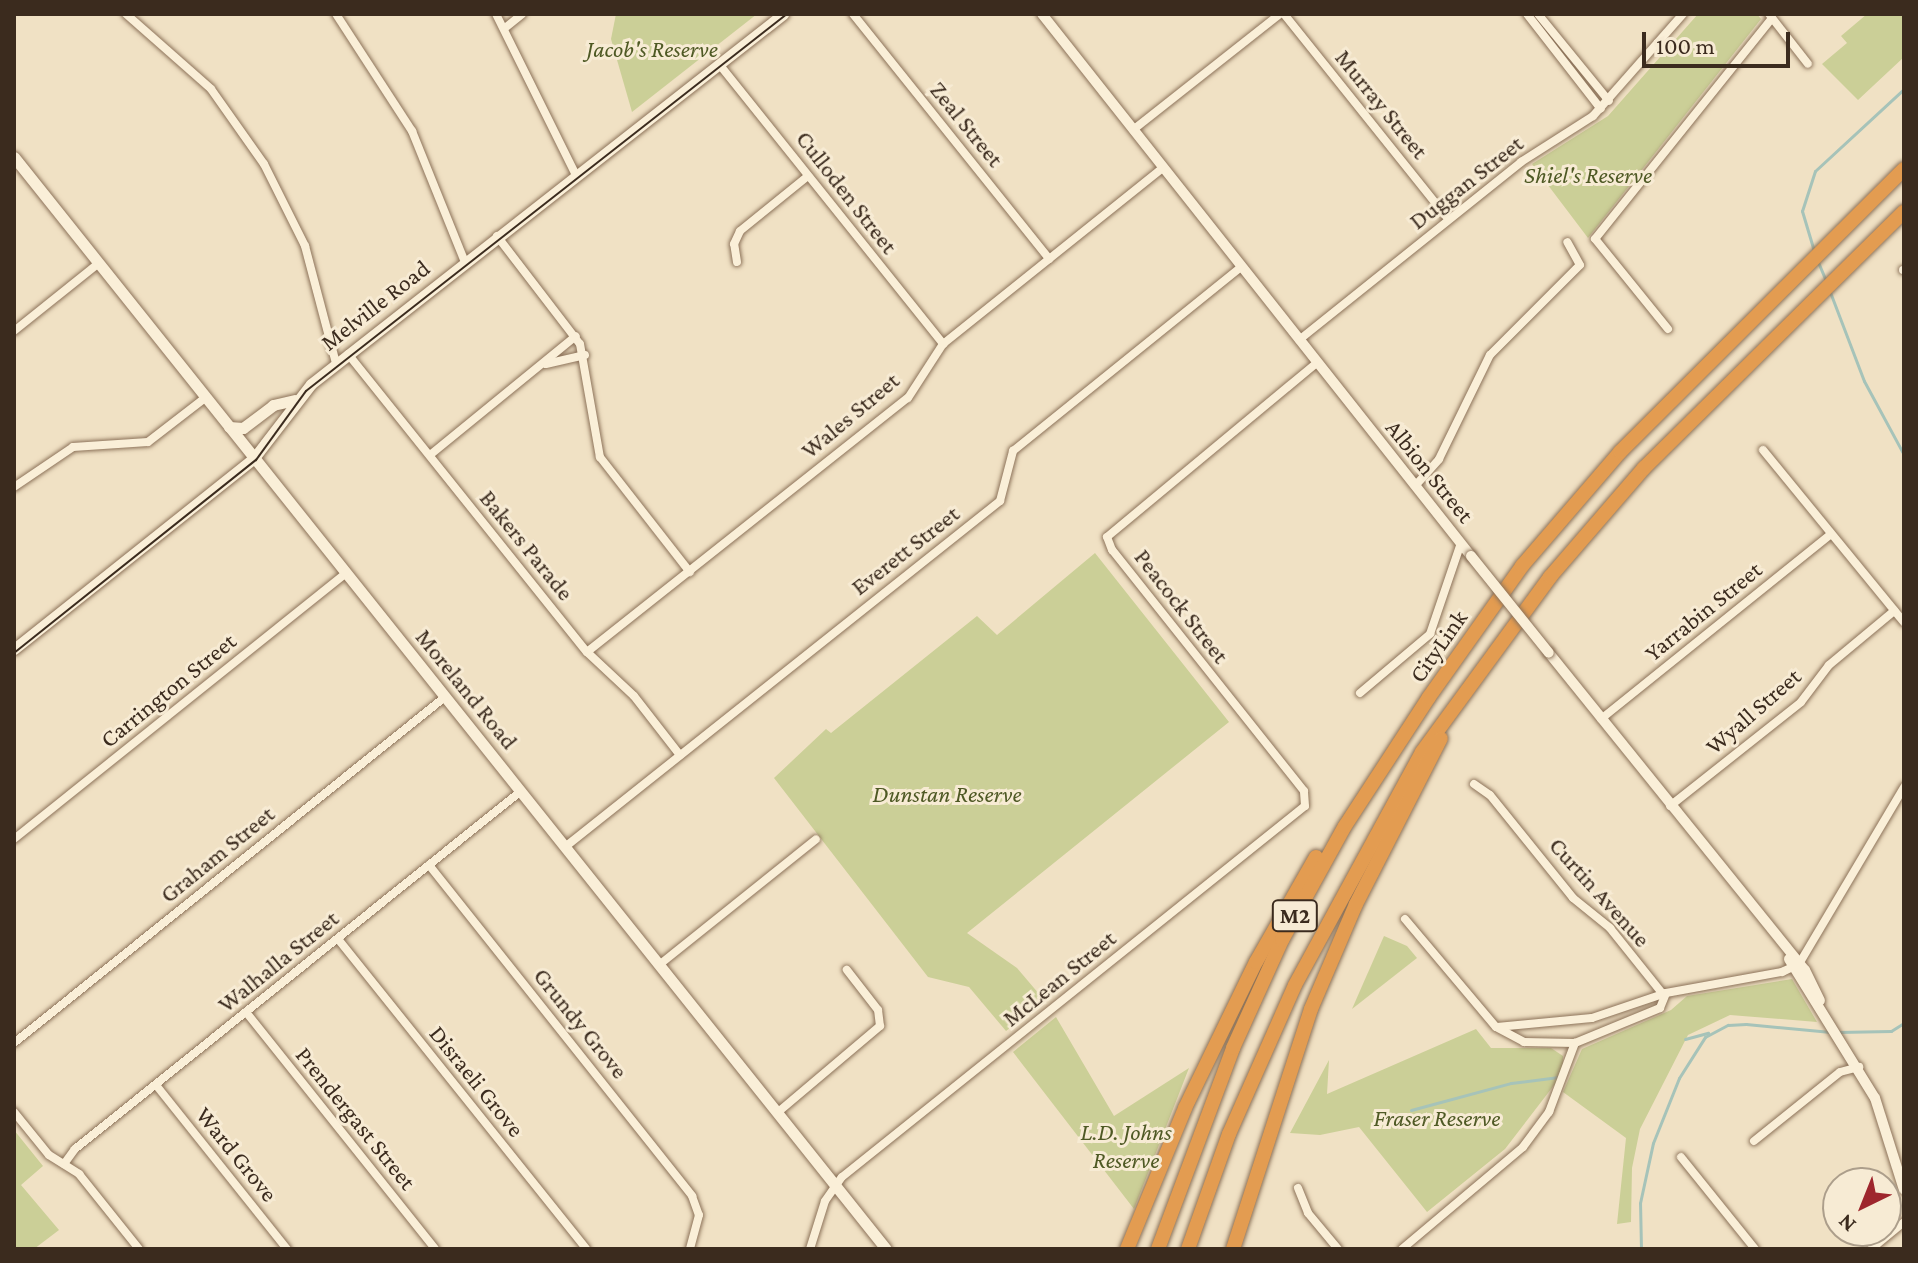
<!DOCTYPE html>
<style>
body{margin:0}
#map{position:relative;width:1918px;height:1263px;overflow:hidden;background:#f0e1c4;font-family:"Crimson Pro",serif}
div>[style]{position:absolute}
.green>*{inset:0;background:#cbcf97}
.stream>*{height:3px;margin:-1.5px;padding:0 1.5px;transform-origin:1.5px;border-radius:1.5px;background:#a6c3b9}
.roads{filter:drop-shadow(0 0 2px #8c7259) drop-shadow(0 0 2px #8c7259)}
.minor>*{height:8px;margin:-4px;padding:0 4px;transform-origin:4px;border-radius:4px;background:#faefd8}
.tertiary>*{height:10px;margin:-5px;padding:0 5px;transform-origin:5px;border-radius:5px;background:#faefd8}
.secondary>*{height:11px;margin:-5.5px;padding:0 5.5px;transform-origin:5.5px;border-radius:5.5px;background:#faefd8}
.motorway>*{height:14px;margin:-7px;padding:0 7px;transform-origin:7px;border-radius:7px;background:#e39c51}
.tram>*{height:2px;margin:-1px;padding:0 1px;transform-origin:1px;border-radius:1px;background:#3b2b1e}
.bridges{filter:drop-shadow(0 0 2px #8c7259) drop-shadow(0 0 2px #8c7259)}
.tertiary-bridge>*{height:10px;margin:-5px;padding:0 5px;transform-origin:5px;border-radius:5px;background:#faefd8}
span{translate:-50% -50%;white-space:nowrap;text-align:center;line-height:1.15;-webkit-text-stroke:6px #f7ebd4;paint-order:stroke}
.shield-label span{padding:2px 6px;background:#f7ebd4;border:2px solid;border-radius:6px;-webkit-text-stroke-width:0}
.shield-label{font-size:22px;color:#3b2b1e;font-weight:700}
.park-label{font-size:24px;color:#4e5924;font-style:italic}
.street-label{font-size:24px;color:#3b2b1e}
.frame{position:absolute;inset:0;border:16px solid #3b2b1e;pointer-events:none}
.north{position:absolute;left:1822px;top:1167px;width:80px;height:80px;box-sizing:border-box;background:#f7ebd4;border:2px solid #ac9e8b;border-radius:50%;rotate:223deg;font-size:22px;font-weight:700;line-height:32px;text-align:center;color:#3b2b1e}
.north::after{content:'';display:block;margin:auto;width:28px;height:36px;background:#9e262d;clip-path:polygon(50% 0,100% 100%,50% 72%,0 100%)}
.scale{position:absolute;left:1642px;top:32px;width:148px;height:36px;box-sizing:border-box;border:4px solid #3b2b1e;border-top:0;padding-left:10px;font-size:24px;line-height:28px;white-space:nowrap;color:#3b2b1e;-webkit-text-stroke:6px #f7ebd4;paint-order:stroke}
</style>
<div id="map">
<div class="green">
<i style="clip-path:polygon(616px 14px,757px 14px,632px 112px,611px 39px)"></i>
<i style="clip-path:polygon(1698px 14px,1757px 14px,1761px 19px,1588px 238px,1532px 164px,1608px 116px)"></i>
<i style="clip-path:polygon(1867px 14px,1904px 14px,1904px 57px,1858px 100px,1822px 64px,1847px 43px,1841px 36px)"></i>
<i style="clip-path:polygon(1095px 553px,1229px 722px,967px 933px,1017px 968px,1045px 1001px,1006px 1031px,969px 987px,928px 977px,774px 778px,826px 729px,831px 733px,977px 616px,997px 635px)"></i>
<i style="clip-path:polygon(1384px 936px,1407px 946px,1417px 958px,1352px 1009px)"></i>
<i style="clip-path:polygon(1792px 979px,1817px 1022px,1730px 1015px,1688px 1035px,1640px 1129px,1632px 1168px,1631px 1222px,1617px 1224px,1626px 1138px,1563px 1092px,1582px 1049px,1671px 1010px,1687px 996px)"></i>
<i style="clip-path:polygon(1056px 1017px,1114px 1116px,1189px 1068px,1134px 1209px,1013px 1052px)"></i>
<i style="clip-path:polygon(1476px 1029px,1491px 1048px,1551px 1048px,1563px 1056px,1563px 1065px,1558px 1080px,1505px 1149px,1427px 1212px,1359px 1127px,1320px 1135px,1290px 1133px,1329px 1060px,1327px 1094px)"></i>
<i style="clip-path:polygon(14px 1130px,43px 1166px,21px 1185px,59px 1230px,34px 1249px,14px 1249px)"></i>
</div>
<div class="stream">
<i style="left:1814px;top:251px;width:42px;rotate:-106.7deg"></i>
<i style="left:1802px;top:211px;width:42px;rotate:-72deg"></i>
<i style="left:1815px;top:171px;width:121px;rotate:-42.7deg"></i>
<i style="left:1818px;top:262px;width:21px;rotate:67deg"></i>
<i style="left:1830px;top:292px;width:95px;rotate:69.1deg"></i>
<i style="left:1864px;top:381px;width:84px;rotate:61.6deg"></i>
<i style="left:1838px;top:1032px;width:53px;rotate:-1.1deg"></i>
<i style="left:1891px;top:1031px;width:15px;rotate:-32deg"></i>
<i style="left:1685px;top:1039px;width:24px;rotate:-15deg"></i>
<i style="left:1411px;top:1110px;width:104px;rotate:-15.1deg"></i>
<i style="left:1511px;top:1083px;width:48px;rotate:-7.1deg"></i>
<i style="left:1641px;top:1249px;width:46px;rotate:-91.2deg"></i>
<i style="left:1640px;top:1203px;width:61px;rotate:-77.8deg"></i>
<i style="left:1653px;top:1143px;width:70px;rotate:-68.2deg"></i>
<i style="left:1679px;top:1078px;width:49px;rotate:-57.6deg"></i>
<i style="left:1705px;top:1037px;width:26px;rotate:-28deg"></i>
<i style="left:1728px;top:1025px;width:18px;rotate:-3deg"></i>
<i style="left:1746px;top:1024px;width:85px;rotate:5.4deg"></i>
</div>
<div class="roads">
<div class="minor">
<i style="left:126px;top:14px;width:113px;rotate:41.4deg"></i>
<i style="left:211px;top:89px;width:92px;rotate:54.8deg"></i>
<i style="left:264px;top:164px;width:92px;rotate:63.4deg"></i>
<i style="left:305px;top:246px;width:121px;rotate:75.2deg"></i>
<i style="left:336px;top:14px;width:140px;rotate:57deg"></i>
<i style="left:412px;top:131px;width:141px;rotate:68deg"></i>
<i style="left:496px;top:14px;width:180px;rotate:63.6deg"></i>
<i style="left:853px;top:14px;width:314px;rotate:51.3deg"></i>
<i style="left:1284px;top:14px;width:263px;rotate:51.3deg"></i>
<i style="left:1527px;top:14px;width:120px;rotate:52.1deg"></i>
<i style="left:1538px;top:14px;width:112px;rotate:50.8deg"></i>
<i style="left:1769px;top:14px;width:63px;rotate:52deg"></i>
<i style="left:505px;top:28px;width:22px;rotate:-39deg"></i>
<i style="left:719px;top:64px;width:359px;rotate:51.3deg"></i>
<i style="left:1133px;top:130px;width:187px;rotate:-38.3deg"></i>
<i style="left:497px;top:236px;width:136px;rotate:52.5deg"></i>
<i style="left:580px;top:344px;width:115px;rotate:80deg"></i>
<i style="left:600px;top:457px;width:146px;rotate:52deg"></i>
<i style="left:737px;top:262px;width:18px;rotate:-99deg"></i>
<i style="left:734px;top:244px;width:14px;rotate:-65deg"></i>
<i style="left:740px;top:231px;width:87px;rotate:-39deg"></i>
<i style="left:1903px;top:270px;width:1px"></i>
<i style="left:1668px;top:329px;width:116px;rotate:-129deg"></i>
<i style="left:1595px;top:239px;width:283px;rotate:-51.3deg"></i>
<i style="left:14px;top:331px;width:109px;rotate:-38.7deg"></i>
<i style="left:1299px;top:340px;width:285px;rotate:-38.7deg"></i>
<i style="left:1521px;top:162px;width:85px;rotate:-32.6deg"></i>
<i style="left:1593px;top:116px;width:136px;rotate:-48.6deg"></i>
<i style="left:348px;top:354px;width:382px;rotate:51.3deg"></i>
<i style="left:587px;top:652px;width:64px;rotate:43.1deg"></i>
<i style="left:634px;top:696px;width:75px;rotate:52.1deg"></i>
<i style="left:546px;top:364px;width:40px;rotate:-13deg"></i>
<i style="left:1763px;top:450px;width:222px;rotate:50.7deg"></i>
<i style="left:430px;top:455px;width:188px;rotate:-39.2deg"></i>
<i style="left:1415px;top:486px;width:36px;rotate:-48deg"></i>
<i style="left:1439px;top:459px;width:116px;rotate:-63.9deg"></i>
<i style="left:1490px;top:355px;width:127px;rotate:-45deg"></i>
<i style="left:1580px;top:265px;width:26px;rotate:-119deg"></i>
<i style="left:14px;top:487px;width:71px;rotate:-34.1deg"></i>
<i style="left:73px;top:447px;width:75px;rotate:-3.8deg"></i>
<i style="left:148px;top:442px;width:72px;rotate:-37.7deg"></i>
<i style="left:587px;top:652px;width:409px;rotate:-38.4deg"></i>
<i style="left:908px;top:398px;width:64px;rotate:-57.1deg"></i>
<i style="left:943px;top:344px;width:282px;rotate:-38.7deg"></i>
<i style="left:1360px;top:693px;width:92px;rotate:-40.1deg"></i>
<i style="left:1430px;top:634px;width:96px;rotate:-71.2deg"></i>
<i style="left:1601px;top:719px;width:295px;rotate:-38.8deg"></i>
<i style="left:1474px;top:784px;width:19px;rotate:35deg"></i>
<i style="left:1490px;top:795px;width:132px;rotate:51.1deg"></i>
<i style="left:1573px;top:898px;width:48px;rotate:39deg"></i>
<i style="left:1610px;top:928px;width:83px;rotate:51.3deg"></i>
<i style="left:1670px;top:806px;width:167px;rotate:-38.4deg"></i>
<i style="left:1801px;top:702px;width:46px;rotate:-52.9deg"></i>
<i style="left:1829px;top:665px;width:85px;rotate:-39.7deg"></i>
<i style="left:14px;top:839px;width:425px;rotate:-38.7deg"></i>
<i style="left:565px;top:847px;width:556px;rotate:-38.5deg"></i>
<i style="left:1000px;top:501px;width:52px;rotate:-75.4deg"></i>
<i style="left:1013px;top:451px;width:293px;rotate:-38.9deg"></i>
<i style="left:429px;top:865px;width:423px;rotate:51.5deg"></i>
<i style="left:692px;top:1196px;width:20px;rotate:70deg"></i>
<i style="left:699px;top:1215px;width:35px;rotate:105deg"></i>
<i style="left:1405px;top:919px;width:141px;rotate:49.9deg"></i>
<i style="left:1496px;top:1027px;width:32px;rotate:28deg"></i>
<i style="left:1524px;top:1042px;width:51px;rotate:1.1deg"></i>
<i style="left:338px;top:939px;width:397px;rotate:51.3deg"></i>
<i style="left:659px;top:965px;width:201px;rotate:-38.7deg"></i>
<i style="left:246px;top:1012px;width:303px;rotate:51.4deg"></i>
<i style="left:1497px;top:1027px;width:95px;rotate:-5.4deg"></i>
<i style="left:1592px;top:1018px;width:78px;rotate:-18.7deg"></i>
<i style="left:14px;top:1043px;width:553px;rotate:-38.76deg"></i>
<i style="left:156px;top:1085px;width:210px;rotate:51.4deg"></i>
<i style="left:14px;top:1112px;width:55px;rotate:50.9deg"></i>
<i style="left:49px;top:1155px;width:36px;rotate:32deg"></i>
<i style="left:79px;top:1174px;width:96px;rotate:51.3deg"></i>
<i style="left:777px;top:1113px;width:135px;rotate:-40.2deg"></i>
<i style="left:880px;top:1026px;width:16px;rotate:-97deg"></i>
<i style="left:878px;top:1010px;width:51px;rotate:-127.8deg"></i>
<i style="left:1754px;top:1141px;width:110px;rotate:-38.7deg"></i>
<i style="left:1840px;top:1072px;width:20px;rotate:-15deg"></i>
<i style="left:1681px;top:1157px;width:118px;rotate:51.2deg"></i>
<i style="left:64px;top:1164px;width:19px;rotate:-54deg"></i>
<i style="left:75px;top:1149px;width:572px;rotate:-38.75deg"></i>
<i style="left:1298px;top:1188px;width:27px;rotate:68deg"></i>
<i style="left:1308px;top:1213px;width:47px;rotate:50.2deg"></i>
<i style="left:810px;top:1249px;width:50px;rotate:-72.6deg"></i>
<i style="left:825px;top:1201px;width:29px;rotate:-55deg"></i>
<i style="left:842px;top:1177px;width:593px;rotate:-38.71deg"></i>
<i style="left:1305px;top:806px;width:15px;rotate:-94deg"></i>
<i style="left:1304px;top:791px;width:308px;rotate:-128.5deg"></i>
<i style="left:1112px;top:550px;width:14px;rotate:-111deg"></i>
<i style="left:1107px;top:537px;width:274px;rotate:-39.7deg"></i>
<i style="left:1402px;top:1249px;width:158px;rotate:-40.1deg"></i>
<i style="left:1523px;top:1147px;width:44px;rotate:-53.4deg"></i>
<i style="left:1549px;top:1112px;width:74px;rotate:-69.4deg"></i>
<i style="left:1575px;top:1043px;width:92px;rotate:-22.4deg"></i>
<i style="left:1660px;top:1008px;width:16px;rotate:-68deg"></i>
<i style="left:1666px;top:993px;width:118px;rotate:-10.3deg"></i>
<i style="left:1782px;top:972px;width:19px;rotate:-25deg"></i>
<i style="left:1799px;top:964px;width:206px;rotate:-59.3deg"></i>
<i style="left:1871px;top:1249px;width:43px;rotate:-39.3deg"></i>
</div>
<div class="tertiary">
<i style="left:1042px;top:14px;width:691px;rotate:51.64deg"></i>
<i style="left:1549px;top:653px;width:407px;rotate:51.1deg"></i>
<i style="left:1805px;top:970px;width:34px;rotate:64deg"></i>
<i style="left:1789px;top:959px;width:163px;rotate:58.3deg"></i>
<i style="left:1875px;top:1098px;width:96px;rotate:72.5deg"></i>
</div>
<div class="secondary">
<i style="left:14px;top:157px;width:1397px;rotate:51.39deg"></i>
<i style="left:229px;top:427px;width:14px;rotate:4deg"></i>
<i style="left:243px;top:428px;width:38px;rotate:-37deg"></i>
<i style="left:273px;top:405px;width:22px;rotate:-13deg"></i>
<i style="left:14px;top:649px;width:307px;rotate:-38.5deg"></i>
<i style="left:254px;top:458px;width:93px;rotate:-52.4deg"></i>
<i style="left:311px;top:384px;width:600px;rotate:-38.09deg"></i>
</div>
<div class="motorway">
<i style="left:1127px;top:1249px;width:152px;rotate:-67.6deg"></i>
<i style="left:1185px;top:1108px;width:162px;rotate:-64.1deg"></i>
<i style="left:1256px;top:962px;width:121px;rotate:-60.3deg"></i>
<i style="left:1158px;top:1249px;width:215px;rotate:-69.5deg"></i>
<i style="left:1233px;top:1048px;width:119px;rotate:-65.6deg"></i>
<i style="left:1282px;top:940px;width:130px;rotate:-61.1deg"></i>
<i style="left:1345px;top:826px;width:154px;rotate:-56.9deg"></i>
<i style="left:1429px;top:697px;width:161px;rotate:-54.6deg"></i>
<i style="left:1522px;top:566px;width:150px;rotate:-49.3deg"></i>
<i style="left:1620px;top:452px;width:401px;rotate:-44.9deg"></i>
<i style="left:1188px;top:1249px;width:122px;rotate:-70.4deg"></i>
<i style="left:1229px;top:1134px;width:163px;rotate:-66.1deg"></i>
<i style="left:1295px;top:985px;width:265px;rotate:-61.4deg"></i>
<i style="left:1422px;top:752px;width:217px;rotate:-53.8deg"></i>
<i style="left:1550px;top:577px;width:144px;rotate:-49.2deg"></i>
<i style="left:1644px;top:468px;width:365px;rotate:-44.6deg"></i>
<i style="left:1233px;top:1249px;width:252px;rotate:-72deg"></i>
<i style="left:1311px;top:1009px;width:114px;rotate:-66.8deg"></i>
<i style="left:1356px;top:904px;width:186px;rotate:-62.9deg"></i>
</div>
</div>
<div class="tram">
<i style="left:14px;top:653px;width:310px;rotate:-38.6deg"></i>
<i style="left:256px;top:460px;width:85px;rotate:-54.1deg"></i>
<i style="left:306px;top:391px;width:611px;rotate:-38.09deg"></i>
</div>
<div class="bridges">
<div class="tertiary-bridge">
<i style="left:1471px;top:556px;width:124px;rotate:51.2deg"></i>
</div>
</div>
<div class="shield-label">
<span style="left:1295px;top:916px">M2</span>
</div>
<div class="park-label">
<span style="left:652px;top:49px">Jacob's Reserve</span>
<span style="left:1588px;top:175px">Shiel's Reserve</span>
<span style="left:947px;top:794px">Dunstan Reserve</span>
<span style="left:1437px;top:1118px">Fraser Reserve</span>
<span style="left:1126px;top:1146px">L.D. Johns<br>Reserve</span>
</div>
<div class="street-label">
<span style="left:1382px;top:104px;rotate:51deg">Murray Street</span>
<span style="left:967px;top:124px;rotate:51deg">Zeal Street</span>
<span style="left:1466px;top:182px;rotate:-38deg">Duggan Street</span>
<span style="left:847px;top:192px;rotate:52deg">Culloden Street</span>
<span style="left:375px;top:305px;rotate:-38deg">Melville Road</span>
<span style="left:850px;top:415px;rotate:-40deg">Wales Street</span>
<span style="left:1430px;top:471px;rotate:51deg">Albion Street</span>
<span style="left:527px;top:545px;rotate:51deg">Bakers Parade</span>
<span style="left:905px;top:550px;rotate:-38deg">Everett Street</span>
<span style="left:1182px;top:606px;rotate:52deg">Peacock Street</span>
<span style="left:1703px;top:611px;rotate:-39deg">Yarrabin Street</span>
<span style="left:1438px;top:646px;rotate:-55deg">CityLink</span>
<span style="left:467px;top:689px;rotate:51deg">Moreland Road</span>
<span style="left:168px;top:690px;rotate:-39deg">Carrington Street</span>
<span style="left:1753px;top:711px;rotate:-41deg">Wyall Street</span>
<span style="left:217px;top:854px;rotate:-39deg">Graham Street</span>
<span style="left:1600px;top:892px;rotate:48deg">Curtin Avenue</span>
<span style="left:278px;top:961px;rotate:-39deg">Walhalla Street</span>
<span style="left:1059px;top:978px;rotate:-39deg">McLean Street</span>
<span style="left:581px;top:1023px;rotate:51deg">Grundy Grove</span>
<span style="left:477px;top:1081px;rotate:51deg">Disraeli Grove</span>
<span style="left:356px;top:1118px;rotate:51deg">Prendergast Street</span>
<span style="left:237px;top:1154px;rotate:51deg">Ward Grove</span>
</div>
<div class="frame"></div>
<div class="north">N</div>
<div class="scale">100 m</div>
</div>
